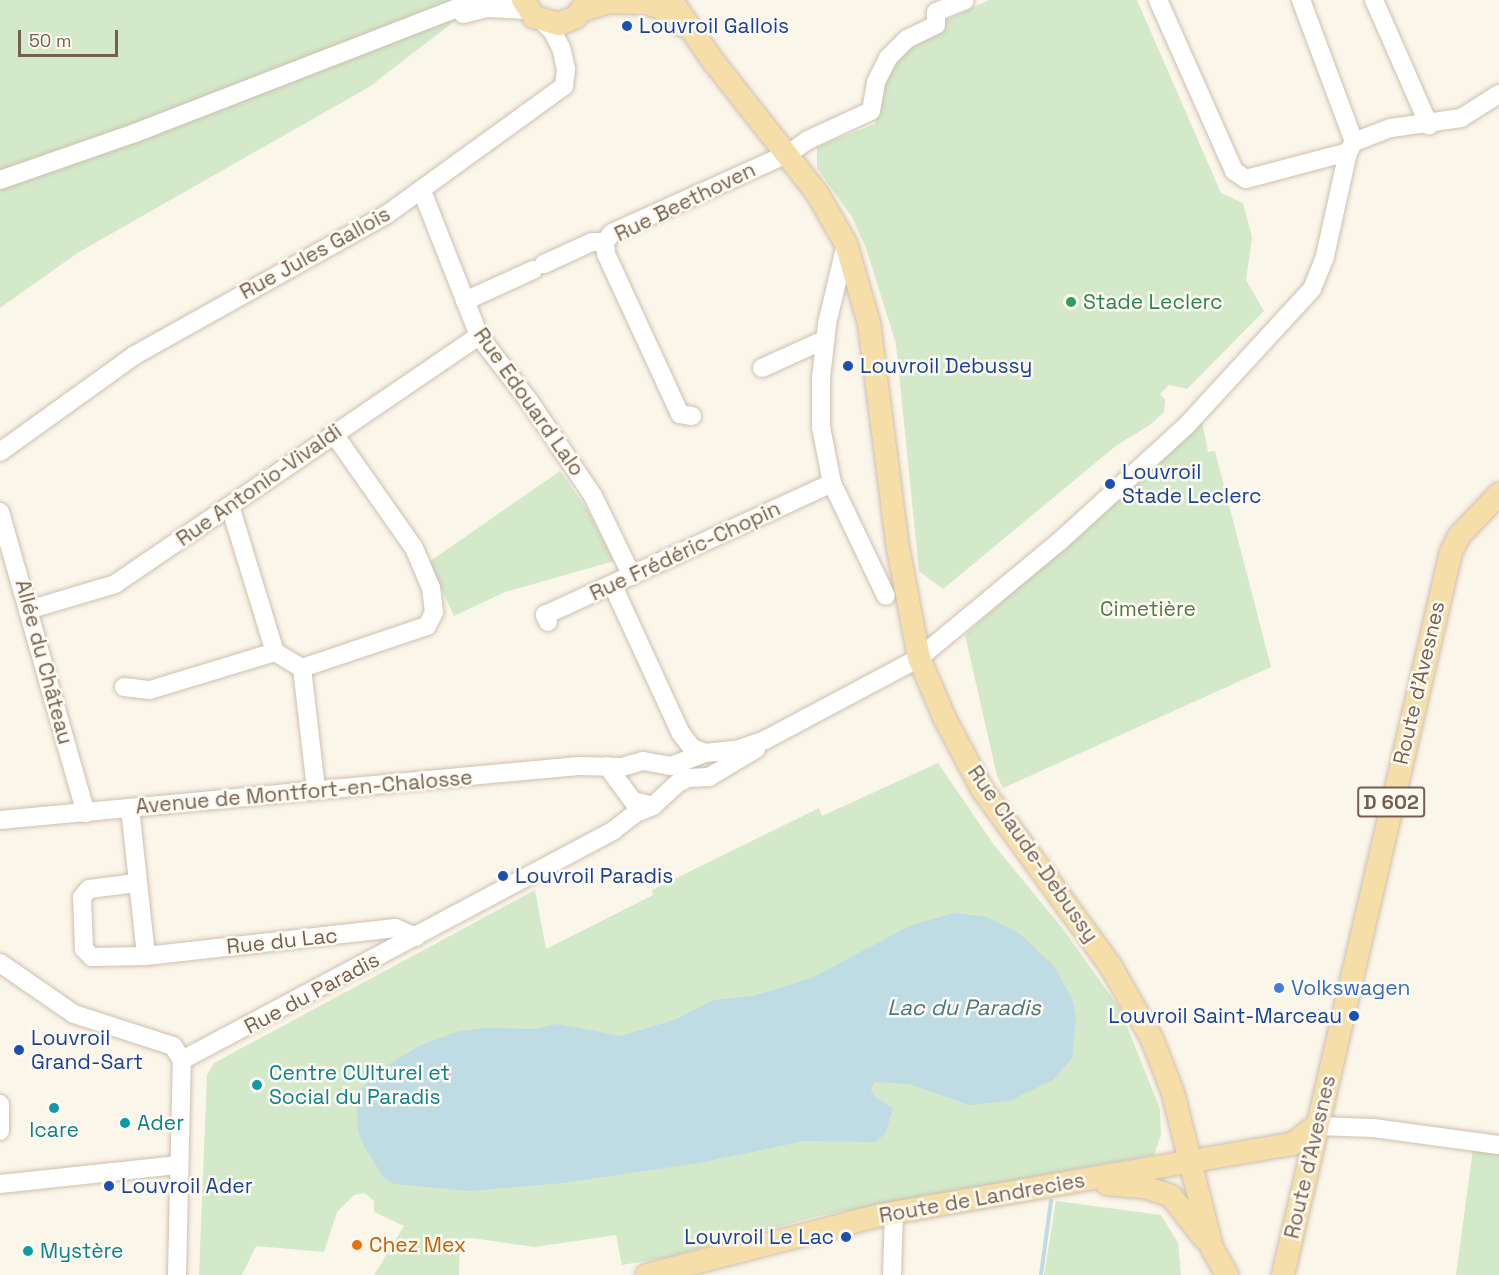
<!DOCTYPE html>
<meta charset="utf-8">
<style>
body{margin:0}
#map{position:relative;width:1499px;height:1275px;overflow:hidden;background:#fbf6ea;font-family:"Space Grotesk",sans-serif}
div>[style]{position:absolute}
.green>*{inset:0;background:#d3e9c9}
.water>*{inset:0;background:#bfdce4}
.stream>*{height:4px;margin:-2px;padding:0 2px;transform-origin:2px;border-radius:2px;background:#bfdce4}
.roads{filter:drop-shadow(0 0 2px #cdbfb0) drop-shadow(0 0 2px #cdbfb0)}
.minor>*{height:18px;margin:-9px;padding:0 9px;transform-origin:9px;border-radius:9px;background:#fff}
.major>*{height:22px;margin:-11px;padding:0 11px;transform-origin:11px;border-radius:11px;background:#f5dea8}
.dots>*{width:16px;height:16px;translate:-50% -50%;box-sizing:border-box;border:3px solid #fefaf1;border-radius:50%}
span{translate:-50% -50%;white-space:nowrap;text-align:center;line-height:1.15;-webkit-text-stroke:5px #fefaf1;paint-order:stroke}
.shield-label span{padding:2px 4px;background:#fefaf1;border:2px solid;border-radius:4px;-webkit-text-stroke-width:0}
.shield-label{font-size:20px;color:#755f4f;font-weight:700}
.transit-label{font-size:21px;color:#164399}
.left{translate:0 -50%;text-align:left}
.right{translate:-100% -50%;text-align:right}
.street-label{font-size:21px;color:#755f4f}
.leisure-label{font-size:21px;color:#27864d}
.park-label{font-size:21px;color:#527a47}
.shop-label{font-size:21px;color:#366cbe}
.culture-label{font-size:21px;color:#0d838f}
.food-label{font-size:21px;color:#c56008}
.water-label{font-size:22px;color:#497886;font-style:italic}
.scale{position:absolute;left:18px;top:30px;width:100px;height:27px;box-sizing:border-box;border:3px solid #755f4f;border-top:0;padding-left:8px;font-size:18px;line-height:21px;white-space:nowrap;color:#755f4f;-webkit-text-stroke:4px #fefaf1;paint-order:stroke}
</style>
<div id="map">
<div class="green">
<i style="clip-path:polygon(0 0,482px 0,369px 87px,79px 252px,0 308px)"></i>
<i style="clip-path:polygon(989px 0,1137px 0,1221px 193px,1243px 203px,1252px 237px,1246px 280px,1264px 311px,1187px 389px,1169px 385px,1160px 394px,1165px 400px,1164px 412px,1150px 425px,1117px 445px,943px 589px,919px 571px,896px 344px,866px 248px,852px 217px,817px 168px,817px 147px,875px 124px,881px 83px,892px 64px,910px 46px,945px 29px,942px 22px)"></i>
<i style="clip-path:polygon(1202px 422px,1208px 452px,1215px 451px,1271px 667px,1003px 788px,997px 776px,965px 635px)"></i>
<i style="clip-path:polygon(560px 471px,587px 509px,614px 561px,505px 592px,454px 616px,429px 562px)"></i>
<i style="clip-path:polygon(938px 763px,994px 845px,1063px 929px,1120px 1009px,1160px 1109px,1161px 1135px,1154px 1155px,818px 1216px,669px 1257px,622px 1265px,616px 1235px,535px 1247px,472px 1238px,460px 1241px,459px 1275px,374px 1275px,404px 1226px,374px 1212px,374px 1201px,365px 1193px,354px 1195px,337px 1212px,324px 1252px,256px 1246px,242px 1275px,199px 1275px,207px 1075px,214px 1063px,535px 890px,546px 949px,653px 895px,652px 890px,819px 808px,822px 816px)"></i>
<i style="clip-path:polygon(1473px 1149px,1499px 1154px,1499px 1275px,1456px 1275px)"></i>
<i style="clip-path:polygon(1056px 1201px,1161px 1215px,1178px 1243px,1181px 1275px,1044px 1275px)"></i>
</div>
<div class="water">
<i style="clip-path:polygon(954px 913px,987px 917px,1019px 933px,1054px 966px,1072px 999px,1076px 1019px,1072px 1058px,1053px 1080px,1009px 1101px,969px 1105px,909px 1084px,874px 1082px,871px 1091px,875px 1097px,893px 1108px,885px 1134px,875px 1142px,804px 1141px,699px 1163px,563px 1183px,470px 1191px,394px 1184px,384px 1178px,364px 1146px,358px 1131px,356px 1095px,379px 1070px,421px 1045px,457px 1032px,483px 1028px,534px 1029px,557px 1024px,621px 1036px,677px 1019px,713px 1000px,753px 996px,812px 978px,909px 926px)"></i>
</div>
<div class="stream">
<i style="left:1041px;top:1275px;width:75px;rotate:-82.3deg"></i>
</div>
<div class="roads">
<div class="minor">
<i style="left:1158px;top:0;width:187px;rotate:66deg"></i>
<i style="left:1234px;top:171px;width:14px;rotate:34deg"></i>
<i style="left:1246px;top:179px;width:106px;rotate:-14.8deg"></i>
<i style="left:1301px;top:0;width:152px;rotate:69.5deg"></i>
<i style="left:1374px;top:0;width:137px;rotate:66.3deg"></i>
<i style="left:463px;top:14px;width:25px;rotate:-14deg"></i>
<i style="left:487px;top:8px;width:41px;rotate:2.8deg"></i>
<i style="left:0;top:180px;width:143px;rotate:-19.2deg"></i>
<i style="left:135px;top:133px;width:368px;rotate:-21.2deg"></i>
<i style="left:422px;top:191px;width:156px;rotate:68.5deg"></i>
<i style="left:479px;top:336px;width:82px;rotate:52.4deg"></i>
<i style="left:529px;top:401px;width:115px;rotate:56deg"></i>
<i style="left:593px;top:496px;width:89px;rotate:64deg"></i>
<i style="left:846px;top:244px;width:82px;rotate:103.4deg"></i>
<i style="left:827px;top:324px;width:54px;rotate:96.3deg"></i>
<i style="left:821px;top:378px;width:49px;rotate:90deg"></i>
<i style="left:821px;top:427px;width:57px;rotate:78.9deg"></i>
<i style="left:832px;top:483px;width:125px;rotate:64.5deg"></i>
<i style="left:544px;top:264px;width:53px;rotate:-24.6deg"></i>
<i style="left:592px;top:242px;width:13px"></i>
<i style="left:465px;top:301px;width:75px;rotate:-24.5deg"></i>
<i style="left:762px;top:368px;width:70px;rotate:-24.4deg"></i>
<i style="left:692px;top:416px;width:12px;rotate:-171deg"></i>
<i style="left:680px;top:414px;width:176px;rotate:-114.8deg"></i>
<i style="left:606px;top:254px;width:12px;rotate:-95deg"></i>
<i style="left:605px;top:242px;width:11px;rotate:-52deg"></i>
<i style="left:612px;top:233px;width:196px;rotate:-24.3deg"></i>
<i style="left:791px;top:152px;width:21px;rotate:-35deg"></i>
<i style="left:808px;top:140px;width:69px;rotate:-24.7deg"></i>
<i style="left:871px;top:111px;width:29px;rotate:-80deg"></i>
<i style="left:876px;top:82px;width:27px;rotate:-63deg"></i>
<i style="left:888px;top:58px;width:27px;rotate:-45deg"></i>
<i style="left:907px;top:39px;width:32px;rotate:-26deg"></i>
<i style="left:936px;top:25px;width:13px;rotate:-90deg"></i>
<i style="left:936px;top:12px;width:31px;rotate:-22deg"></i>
<i style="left:0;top:452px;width:166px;rotate:-35.7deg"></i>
<i style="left:135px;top:355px;width:287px;rotate:-29.2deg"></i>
<i style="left:386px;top:215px;width:220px;rotate:-35.9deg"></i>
<i style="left:564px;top:86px;width:17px;rotate:-83deg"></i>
<i style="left:566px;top:69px;width:22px;rotate:-103deg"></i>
<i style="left:561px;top:48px;width:18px;rotate:-117deg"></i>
<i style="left:553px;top:32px;width:16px;rotate:-135deg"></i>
<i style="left:230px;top:506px;width:153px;rotate:72.9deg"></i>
<i style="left:0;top:512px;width:313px;rotate:74.1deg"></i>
<i style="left:613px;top:586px;width:161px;rotate:65.3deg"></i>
<i style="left:680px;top:732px;width:20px;rotate:53deg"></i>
<i style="left:692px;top:748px;width:14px;rotate:21deg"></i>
<i style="left:28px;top:610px;width:91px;rotate:-16.6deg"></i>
<i style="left:115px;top:584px;width:440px;rotate:-34.3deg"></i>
<i style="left:548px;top:622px;width:8px;rotate:-113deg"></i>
<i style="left:545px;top:615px;width:316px;rotate:-24.7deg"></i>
<i style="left:302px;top:668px;width:132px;rotate:-18.6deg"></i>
<i style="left:427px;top:626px;width:16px;rotate:-63deg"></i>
<i style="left:434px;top:612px;width:24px;rotate:-97deg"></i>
<i style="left:431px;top:588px;width:43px;rotate:-113deg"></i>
<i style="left:414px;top:548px;width:139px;rotate:-125.1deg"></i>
<i style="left:302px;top:668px;width:122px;rotate:83.4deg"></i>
<i style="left:124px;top:687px;width:26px;rotate:7deg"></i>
<i style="left:150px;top:690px;width:131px;rotate:-16.9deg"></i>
<i style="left:275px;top:652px;width:31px;rotate:31deg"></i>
<i style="left:607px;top:766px;width:44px;rotate:53.4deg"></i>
<i style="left:633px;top:801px;width:21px;rotate:14deg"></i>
<i style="left:130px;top:808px;width:149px;rotate:83.8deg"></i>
<i style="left:0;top:820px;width:581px;rotate:-5.34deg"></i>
<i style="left:578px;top:766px;width:44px;rotate:1.3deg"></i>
<i style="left:622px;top:767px;width:22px;rotate:-16deg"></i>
<i style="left:643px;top:761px;width:28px;rotate:10deg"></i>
<i style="left:671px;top:766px;width:36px;rotate:-21deg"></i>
<i style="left:705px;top:753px;width:31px;rotate:-6deg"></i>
<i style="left:736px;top:750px;width:31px;rotate:-19deg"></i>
<i style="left:765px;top:740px;width:174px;rotate:-28deg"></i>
<i style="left:919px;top:658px;width:183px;rotate:-39.7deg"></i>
<i style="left:1060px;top:541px;width:171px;rotate:-42.4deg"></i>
<i style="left:1186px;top:426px;width:186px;rotate:-47.4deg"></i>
<i style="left:1312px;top:289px;width:35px;rotate:-68deg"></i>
<i style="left:1325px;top:256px;width:107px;rotate:-77.5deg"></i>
<i style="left:1348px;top:152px;width:12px;rotate:-59deg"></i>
<i style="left:1354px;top:142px;width:40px;rotate:-21deg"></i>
<i style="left:1391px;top:128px;width:71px;rotate:-8.1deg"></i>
<i style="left:1461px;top:118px;width:45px;rotate:-32.3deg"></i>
<i style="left:136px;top:883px;width:47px;rotate:172.7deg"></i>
<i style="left:89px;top:889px;width:11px;rotate:131deg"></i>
<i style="left:82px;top:897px;width:52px;rotate:87.8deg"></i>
<i style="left:84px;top:949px;width:11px;rotate:45deg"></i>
<i style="left:92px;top:957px;width:54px;rotate:-1.1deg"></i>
<i style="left:146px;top:956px;width:251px;rotate:-6.4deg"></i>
<i style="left:395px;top:928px;width:23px;rotate:23deg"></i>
<i style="left:0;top:963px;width:90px;rotate:34.6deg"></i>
<i style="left:74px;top:1014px;width:104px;rotate:17.9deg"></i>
<i style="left:173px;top:1046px;width:17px;rotate:57deg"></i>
<i style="left:182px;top:1060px;width:489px;rotate:-28deg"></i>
<i style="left:614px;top:830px;width:28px;rotate:-38deg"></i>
<i style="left:636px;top:813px;width:18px;rotate:-22deg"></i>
<i style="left:653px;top:806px;width:34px;rotate:-43deg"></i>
<i style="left:678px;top:783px;width:11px;rotate:-27deg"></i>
<i style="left:688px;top:778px;width:21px;rotate:-3deg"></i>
<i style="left:709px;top:777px;width:55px;rotate:-30.8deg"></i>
<i style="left:0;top:1104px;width:27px;rotate:90deg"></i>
<i style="left:1316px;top:1126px;width:57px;rotate:2deg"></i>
<i style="left:1373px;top:1128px;width:127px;rotate:7.7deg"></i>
<i style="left:0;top:1184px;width:180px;rotate:-6.1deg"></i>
<i style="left:177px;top:1275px;width:215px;rotate:-88.7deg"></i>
<i style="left:892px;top:1275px;width:62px;rotate:-88.2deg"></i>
</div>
<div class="major">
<i style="left:523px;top:0;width:20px;rotate:57deg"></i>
<i style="left:534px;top:17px;width:26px;rotate:16deg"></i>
<i style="left:559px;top:24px;width:18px;rotate:-22deg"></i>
<i style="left:576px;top:17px;width:21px;rotate:-55deg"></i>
<i style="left:671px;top:0;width:74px;rotate:55.5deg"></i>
<i style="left:713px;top:61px;width:168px;rotate:51.8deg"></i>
<i style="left:817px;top:193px;width:59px;rotate:60.4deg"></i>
<i style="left:846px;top:244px;width:82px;rotate:73.8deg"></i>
<i style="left:869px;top:323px;width:227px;rotate:82.7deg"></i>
<i style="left:898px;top:548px;width:112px;rotate:79.2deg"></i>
<i style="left:919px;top:658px;width:64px;rotate:67deg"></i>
<i style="left:944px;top:717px;width:81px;rotate:62.2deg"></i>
<i style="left:982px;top:789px;width:218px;rotate:54deg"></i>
<i style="left:1110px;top:965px;width:85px;rotate:60.4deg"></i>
<i style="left:1152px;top:1039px;width:58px;rotate:68.7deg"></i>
<i style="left:1173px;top:1093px;width:160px;rotate:75.9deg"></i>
<i style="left:1212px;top:1248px;width:31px;rotate:61deg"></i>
<i style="left:583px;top:10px;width:27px;rotate:-17deg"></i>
<i style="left:609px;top:2px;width:38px;rotate:2deg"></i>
<i style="left:647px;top:3px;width:17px;rotate:21deg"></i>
<i style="left:663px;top:9px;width:24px;rotate:42deg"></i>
<i style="left:1107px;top:1184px;width:37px;rotate:5deg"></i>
<i style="left:1144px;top:1187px;width:28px;rotate:18deg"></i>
<i style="left:1171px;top:1196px;width:55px;rotate:51.7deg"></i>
<i style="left:647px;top:1275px;width:241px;rotate:-14.4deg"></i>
<i style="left:880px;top:1215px;width:418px;rotate:-9.8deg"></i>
<i style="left:1292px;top:1144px;width:30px;rotate:-37deg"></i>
<i style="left:1283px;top:1275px;width:742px;rotate:-76.92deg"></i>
<i style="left:1451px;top:552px;width:18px;rotate:-63deg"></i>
<i style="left:1459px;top:536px;width:58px;rotate:-46.4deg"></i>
</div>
</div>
<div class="dots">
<i style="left:627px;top:26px;background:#1a4fb4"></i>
<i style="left:1071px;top:302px;background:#2e9e5b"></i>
<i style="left:848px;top:366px;background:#1a4fb4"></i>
<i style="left:1110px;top:484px;background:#1a4fb4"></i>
<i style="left:503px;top:876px;background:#1a4fb4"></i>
<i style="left:1279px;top:988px;background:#3f7fe0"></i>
<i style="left:1354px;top:1016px;background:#1a4fb4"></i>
<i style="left:19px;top:1050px;background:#1a4fb4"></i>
<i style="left:257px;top:1085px;background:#0f9aa8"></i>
<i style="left:54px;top:1108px;background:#0f9aa8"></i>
<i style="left:125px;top:1123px;background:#0f9aa8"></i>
<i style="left:109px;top:1186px;background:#1a4fb4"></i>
<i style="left:846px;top:1237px;background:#1a4fb4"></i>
<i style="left:357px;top:1245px;background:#e8710a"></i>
<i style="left:28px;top:1251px;background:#0f9aa8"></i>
</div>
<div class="shield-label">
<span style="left:1391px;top:802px">D 602</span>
</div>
<div class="transit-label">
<span class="left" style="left:639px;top:26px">Louvroil Gallois</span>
<span class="left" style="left:860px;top:366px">Louvroil Debussy</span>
<span class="left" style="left:1122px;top:484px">Louvroil<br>Stade Leclerc</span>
<span class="left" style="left:515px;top:876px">Louvroil Paradis</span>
<span class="right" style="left:1342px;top:1016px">Louvroil Saint-Marceau</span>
<span class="left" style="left:31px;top:1050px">Louvroil<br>Grand-Sart</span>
<span class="left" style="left:121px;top:1186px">Louvroil Ader</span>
<span class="right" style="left:834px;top:1237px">Louvroil Le Lac</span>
</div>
<div class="street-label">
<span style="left:685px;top:202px;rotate:-26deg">Rue Beethoven</span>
<span style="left:315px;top:253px;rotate:-29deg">Rue Jules Gallois</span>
<span style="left:529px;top:402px;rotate:55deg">Rue Edouard Lalo</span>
<span style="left:259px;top:485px;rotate:-35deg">Rue Antonio-Vivaldi</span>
<span style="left:685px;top:551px;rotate:-25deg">Rue Frédéric-Chopin</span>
<span style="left:44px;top:662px;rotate:75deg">Allée du Château</span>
<span style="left:1419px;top:683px;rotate:-77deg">Route d'Avesnes</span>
<span style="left:304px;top:792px;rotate:-5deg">Avenue de Montfort-en-Chalosse</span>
<span style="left:1033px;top:854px;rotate:55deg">Rue Claude-Debussy</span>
<span style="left:282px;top:941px;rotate:-6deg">Rue du Lac</span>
<span style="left:312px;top:993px;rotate:-28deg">Rue du Paradis</span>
<span style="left:1310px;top:1157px;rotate:-77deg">Route d'Avesnes</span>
<span style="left:982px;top:1198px;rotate:-10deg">Route de Landrecies</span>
</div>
<div class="leisure-label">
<span class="left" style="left:1083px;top:302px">Stade Leclerc</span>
</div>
<div class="park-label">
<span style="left:1148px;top:609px">Cimetière</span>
</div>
<div class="shop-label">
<span class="left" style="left:1291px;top:988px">Volkswagen</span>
</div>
<div class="culture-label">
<span class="left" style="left:269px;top:1085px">Centre CUlturel et<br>Social du Paradis</span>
<span class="left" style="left:137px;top:1123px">Ader</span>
<span style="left:54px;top:1130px">Icare</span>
<span class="left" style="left:40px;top:1251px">Mystère</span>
</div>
<div class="food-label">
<span class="left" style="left:369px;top:1245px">Chez Mex</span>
</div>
<div class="water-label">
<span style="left:964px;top:1008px">Lac du Paradis</span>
</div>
<div class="scale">50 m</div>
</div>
